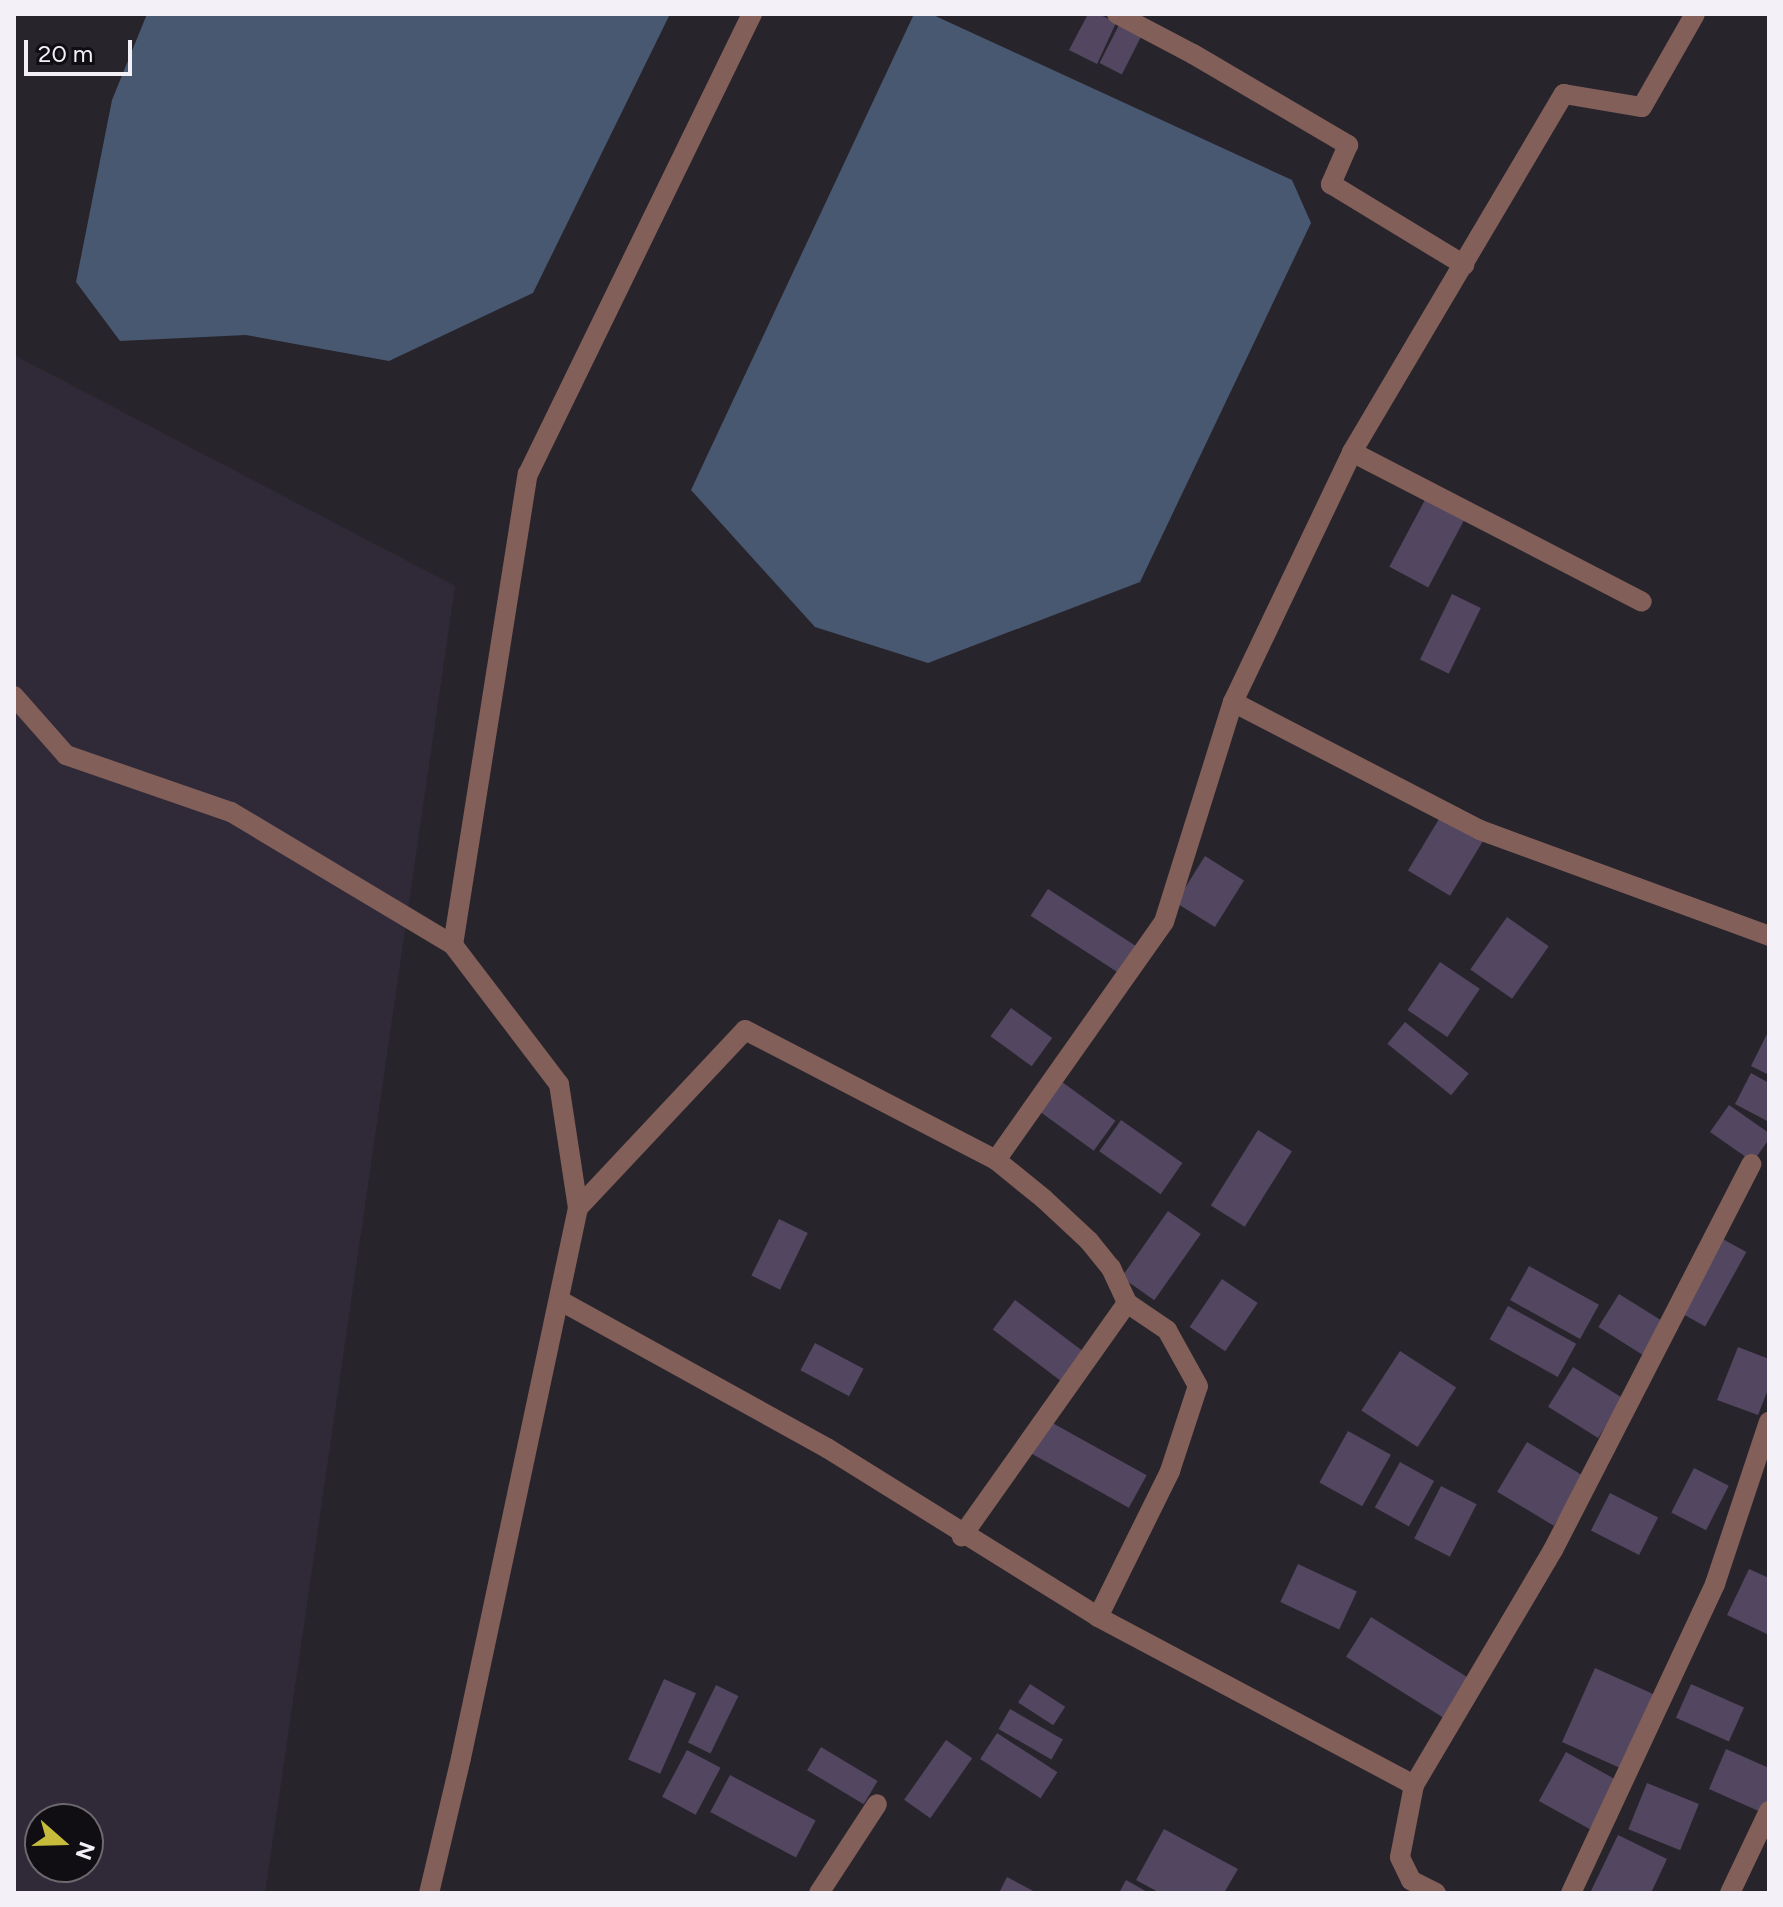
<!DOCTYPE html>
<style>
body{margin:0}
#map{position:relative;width:1783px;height:1907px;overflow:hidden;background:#28242c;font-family:Figtree,sans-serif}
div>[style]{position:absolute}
.built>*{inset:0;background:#302a38}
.water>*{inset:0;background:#485870}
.building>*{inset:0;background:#524660;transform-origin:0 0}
.minor>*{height:20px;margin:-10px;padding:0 10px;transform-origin:10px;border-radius:10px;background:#825f58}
span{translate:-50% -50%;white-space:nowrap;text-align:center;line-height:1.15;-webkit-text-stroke:6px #100e12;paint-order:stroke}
.frame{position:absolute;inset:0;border:16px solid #f3f1f7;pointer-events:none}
.north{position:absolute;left:24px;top:1803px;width:80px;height:80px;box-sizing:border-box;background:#100e12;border:2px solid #6b696e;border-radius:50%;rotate:110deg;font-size:22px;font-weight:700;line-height:32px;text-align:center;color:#f3f1f7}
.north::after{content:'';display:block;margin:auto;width:28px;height:36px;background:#c7bb3c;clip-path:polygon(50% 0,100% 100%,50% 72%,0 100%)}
.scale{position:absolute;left:24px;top:40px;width:108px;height:36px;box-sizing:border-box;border:4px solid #f3f1f7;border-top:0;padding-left:10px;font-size:24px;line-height:28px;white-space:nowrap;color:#f3f1f7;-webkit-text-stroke:6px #100e12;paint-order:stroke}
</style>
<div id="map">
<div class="built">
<i style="clip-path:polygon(evenodd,14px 355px,455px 586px,265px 1893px,14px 1893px,14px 355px,40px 1819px,88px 1819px,88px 1867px,40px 1867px,40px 1819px)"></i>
</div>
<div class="water">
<i style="clip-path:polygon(147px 14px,670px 14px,533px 293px,389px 361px,246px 335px,120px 341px,76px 282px,112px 100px)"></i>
<i style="clip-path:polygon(914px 14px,931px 14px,1292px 180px,1311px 223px,1140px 582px,928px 663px,815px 627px,691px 490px)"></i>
</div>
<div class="building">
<i style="clip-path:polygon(1088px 14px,1099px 14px,1116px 23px,1097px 64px,1069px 50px)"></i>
<i style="left:1120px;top:23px;width:25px;height:45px;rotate:27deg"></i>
<i style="left:1426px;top:498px;width:44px;height:78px;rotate:28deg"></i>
<i style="left:1452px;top:594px;width:32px;height:73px;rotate:26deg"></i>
<i style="left:1442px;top:814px;width:49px;height:66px;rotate:31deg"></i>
<i style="left:1205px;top:856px;width:46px;height:55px;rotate:32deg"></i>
<i style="left:1048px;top:889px;width:107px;height:32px;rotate:33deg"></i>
<i style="left:1507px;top:917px;width:51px;height:64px;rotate:35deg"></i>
<i style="left:1440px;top:962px;width:48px;height:58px;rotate:34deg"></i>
<i style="left:1011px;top:1008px;width:51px;height:35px;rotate:36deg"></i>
<i style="left:1405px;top:1022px;width:82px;height:28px;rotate:39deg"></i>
<i style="clip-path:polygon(1769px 1030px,1769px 1075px,1751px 1066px)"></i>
<i style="clip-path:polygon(1751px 1073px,1769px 1083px,1769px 1122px,1735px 1104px)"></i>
<i style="left:1058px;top:1079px;width:71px;height:37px;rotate:36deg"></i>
<i style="clip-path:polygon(1729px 1105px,1769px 1133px,1769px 1139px,1753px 1162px,1710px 1132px)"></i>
<i style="left:1121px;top:1120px;width:75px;height:38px;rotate:35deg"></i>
<i style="left:1258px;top:1130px;width:40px;height:89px;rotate:32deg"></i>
<i style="left:1168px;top:1211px;width:40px;height:81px;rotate:35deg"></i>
<i style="left:779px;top:1219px;width:32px;height:63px;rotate:26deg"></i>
<i style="left:1721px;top:1238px;width:29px;height:85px;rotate:29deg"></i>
<i style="left:1529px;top:1266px;width:80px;height:39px;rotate:29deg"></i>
<i style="left:1222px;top:1279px;width:43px;height:58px;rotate:34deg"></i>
<i style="left:1619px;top:1294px;width:53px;height:39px;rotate:32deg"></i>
<i style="left:1015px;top:1300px;width:87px;height:37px;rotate:37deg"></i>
<i style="left:1508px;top:1306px;width:78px;height:38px;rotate:29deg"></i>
<i style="left:815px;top:1343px;width:55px;height:31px;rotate:28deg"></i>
<i style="clip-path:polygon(1738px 1347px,1769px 1359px,1769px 1387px,1758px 1415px,1717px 1400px)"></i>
<i style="left:1400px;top:1351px;width:67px;height:71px;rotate:33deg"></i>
<i style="left:1573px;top:1367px;width:59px;height:47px;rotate:32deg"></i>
<i style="left:1047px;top:1420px;width:114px;height:37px;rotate:29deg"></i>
<i style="left:1348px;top:1431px;width:49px;height:59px;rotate:29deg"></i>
<i style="left:1527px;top:1442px;width:66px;height:58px;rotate:31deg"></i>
<i style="left:1400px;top:1462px;width:39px;height:52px;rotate:29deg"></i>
<i style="left:1694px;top:1468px;width:39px;height:50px;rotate:27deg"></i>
<i style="left:1441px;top:1486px;width:40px;height:59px;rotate:27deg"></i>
<i style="left:1610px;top:1493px;width:54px;height:42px;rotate:27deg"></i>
<i style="left:1298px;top:1564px;width:65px;height:42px;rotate:25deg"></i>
<i style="clip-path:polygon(1749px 1569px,1769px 1578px,1769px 1635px,1727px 1615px)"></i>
<i style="left:1371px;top:1617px;width:118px;height:47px;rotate:32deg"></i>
<i style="left:1595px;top:1668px;width:68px;height:81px;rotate:24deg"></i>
<i style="left:664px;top:1679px;width:35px;height:88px;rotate:24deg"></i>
<i style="left:1030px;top:1684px;width:42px;height:22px;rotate:33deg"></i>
<i style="left:1691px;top:1684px;width:58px;height:37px;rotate:24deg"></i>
<i style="left:716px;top:1685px;width:25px;height:64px;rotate:26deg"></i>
<i style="left:1010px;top:1709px;width:61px;height:23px;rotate:30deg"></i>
<i style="left:997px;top:1733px;width:72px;height:31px;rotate:33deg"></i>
<i style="left:946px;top:1740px;width:32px;height:73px;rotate:35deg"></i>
<i style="left:821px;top:1747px;width:66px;height:27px;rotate:31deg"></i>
<i style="clip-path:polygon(1726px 1749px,1769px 1768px,1769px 1798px,1763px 1813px,1709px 1789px)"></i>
<i style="left:687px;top:1750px;width:38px;height:53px;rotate:28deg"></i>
<i style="left:1566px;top:1752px;width:60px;height:56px;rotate:29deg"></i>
<i style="left:730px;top:1775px;width:97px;height:42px;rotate:28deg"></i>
<i style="left:1647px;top:1783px;width:56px;height:50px;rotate:22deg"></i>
<i style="clip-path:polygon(1164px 1829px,1238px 1869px,1224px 1893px,1160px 1893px,1136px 1880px)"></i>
<i style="clip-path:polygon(1618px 1835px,1667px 1859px,1651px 1893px,1590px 1893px)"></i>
<i style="clip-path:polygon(1007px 1877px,1037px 1893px,999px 1893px)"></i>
<i style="clip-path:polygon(1126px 1880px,1149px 1893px,1119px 1893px)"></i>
</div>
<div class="minor">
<i style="left:1117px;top:14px;width:86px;rotate:27.8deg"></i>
<i style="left:1193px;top:54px;width:180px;rotate:30.4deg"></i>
<i style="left:1348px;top:145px;width:43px;rotate:113.6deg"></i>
<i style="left:1331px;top:184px;width:156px;rotate:31.3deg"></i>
<i style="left:1352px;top:452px;width:326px;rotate:27.3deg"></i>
<i style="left:14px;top:696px;width:79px;rotate:48.6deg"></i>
<i style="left:66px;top:755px;width:175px;rotate:19.1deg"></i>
<i style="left:231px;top:812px;width:259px;rotate:30.9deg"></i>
<i style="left:453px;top:945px;width:175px;rotate:52.7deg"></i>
<i style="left:559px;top:1084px;width:125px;rotate:81.3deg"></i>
<i style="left:578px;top:1208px;width:562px;rotate:102.01deg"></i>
<i style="left:461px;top:1758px;width:139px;rotate:103.3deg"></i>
<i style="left:1233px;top:702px;width:278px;rotate:27.4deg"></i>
<i style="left:1480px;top:830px;width:308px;rotate:20.1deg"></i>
<i style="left:453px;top:945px;width:477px;rotate:-81deg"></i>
<i style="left:528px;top:474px;width:512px;rotate:-64.04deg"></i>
<i style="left:996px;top:1160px;width:291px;rotate:-54.8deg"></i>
<i style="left:1164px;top:922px;width:231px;rotate:-72.6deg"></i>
<i style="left:1233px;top:702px;width:277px;rotate:-64.5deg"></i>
<i style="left:1352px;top:452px;width:416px;rotate:-59.4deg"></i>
<i style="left:1564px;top:94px;width:79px;rotate:9.5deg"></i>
<i style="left:1642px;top:107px;width:107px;rotate:-60.3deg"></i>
<i style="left:578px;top:1208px;width:244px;rotate:-46.8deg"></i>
<i style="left:745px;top:1030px;width:283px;rotate:27.4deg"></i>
<i style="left:996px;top:1160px;width:62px;rotate:39.1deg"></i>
<i style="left:1044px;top:1199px;width:62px;rotate:43deg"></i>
<i style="left:1089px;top:1241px;width:35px;rotate:51deg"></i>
<i style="left:1111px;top:1268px;width:38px;rotate:65deg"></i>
<i style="left:1127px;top:1303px;width:286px;rotate:125.3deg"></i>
<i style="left:559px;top:1300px;width:306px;rotate:28.9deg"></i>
<i style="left:827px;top:1448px;width:319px;rotate:31.9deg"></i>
<i style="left:1098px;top:1617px;width:358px;rotate:28deg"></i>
<i style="left:1098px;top:1617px;width:163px;rotate:-63.7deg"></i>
<i style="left:1170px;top:1471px;width:89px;rotate:-71.8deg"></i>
<i style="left:1198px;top:1386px;width:64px;rotate:-119deg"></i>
<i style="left:1167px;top:1330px;width:48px;rotate:-146deg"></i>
<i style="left:819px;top:1893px;width:106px;rotate:-56.9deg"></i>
<i style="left:1436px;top:1893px;width:28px;rotate:-153deg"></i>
<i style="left:1411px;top:1880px;width:25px;rotate:-116deg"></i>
<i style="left:1400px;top:1857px;width:73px;rotate:-79deg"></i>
<i style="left:1414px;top:1785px;width:273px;rotate:-59.4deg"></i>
<i style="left:1553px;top:1550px;width:434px;rotate:-62.8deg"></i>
<i style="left:1571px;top:1893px;width:341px;rotate:-65deg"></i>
<i style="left:1715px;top:1584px;width:171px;rotate:-71.6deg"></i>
<i style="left:1730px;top:1893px;width:91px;rotate:-64.6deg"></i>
</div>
<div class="frame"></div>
<div class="north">N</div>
<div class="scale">20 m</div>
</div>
